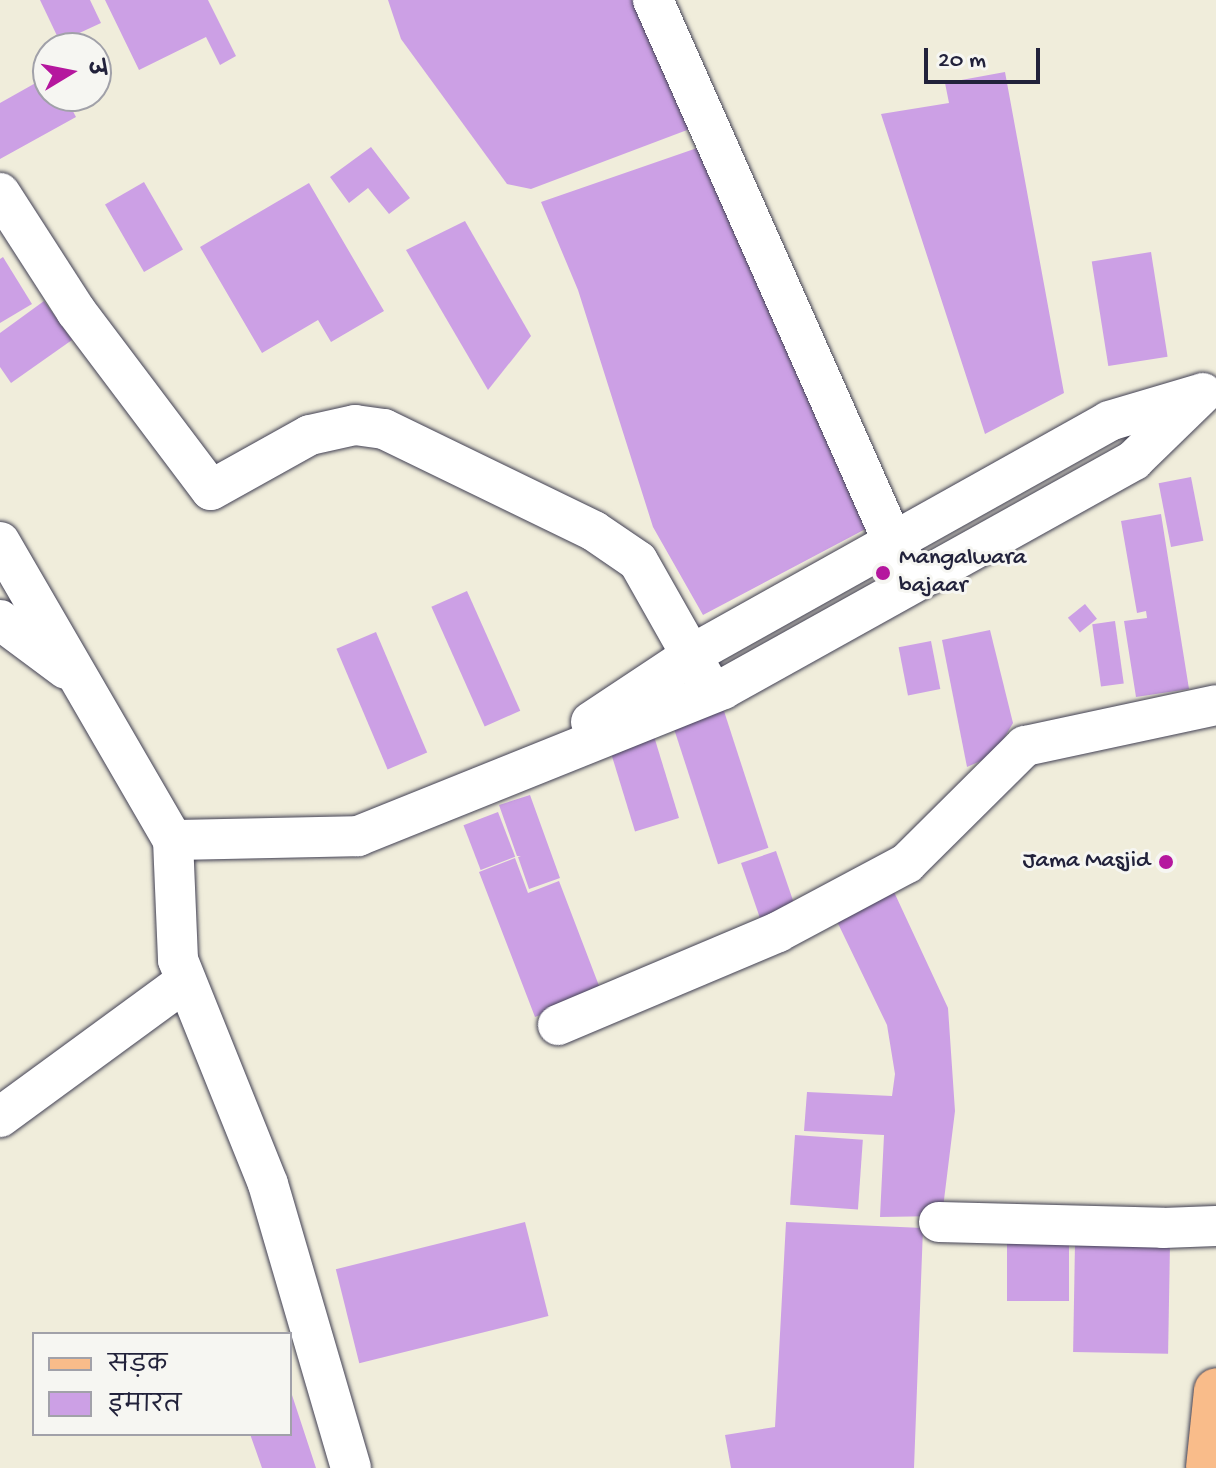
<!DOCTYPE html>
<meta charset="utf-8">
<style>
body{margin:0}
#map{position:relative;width:1216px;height:1468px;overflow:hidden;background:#f0eddb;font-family:"Gochi Hand","Playpen Sans Deva",sans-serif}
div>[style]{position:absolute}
.building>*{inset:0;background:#cca0e5;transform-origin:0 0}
.roads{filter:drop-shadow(0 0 2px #414053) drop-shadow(0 0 2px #414053)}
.minor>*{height:40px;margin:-20px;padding:0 20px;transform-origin:20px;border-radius:20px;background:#fff}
.major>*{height:44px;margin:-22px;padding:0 22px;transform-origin:22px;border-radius:22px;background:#f9bc8a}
.dots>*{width:22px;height:22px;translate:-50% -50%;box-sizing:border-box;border:4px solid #f6f6f2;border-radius:50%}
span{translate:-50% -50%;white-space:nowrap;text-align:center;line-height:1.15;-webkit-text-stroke:6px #f6f6f2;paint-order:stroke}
.poi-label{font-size:24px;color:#22223b}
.left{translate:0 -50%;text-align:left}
.right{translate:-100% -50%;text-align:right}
.legend{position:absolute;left:32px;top:1332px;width:260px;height:104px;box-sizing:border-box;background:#f6f6f2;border:2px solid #a1a1a9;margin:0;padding:10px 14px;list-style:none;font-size:24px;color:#22223b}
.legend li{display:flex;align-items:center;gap:16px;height:40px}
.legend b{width:40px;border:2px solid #a1a1a9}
.north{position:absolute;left:32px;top:32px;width:80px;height:80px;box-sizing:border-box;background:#f6f6f2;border:2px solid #a1a1a9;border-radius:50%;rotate:80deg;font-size:22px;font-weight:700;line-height:32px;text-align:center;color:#22223b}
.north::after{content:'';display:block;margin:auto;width:28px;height:36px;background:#b5179e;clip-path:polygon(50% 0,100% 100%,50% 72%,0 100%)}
.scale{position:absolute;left:924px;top:48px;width:116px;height:36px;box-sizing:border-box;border:4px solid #22223b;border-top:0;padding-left:10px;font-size:24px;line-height:28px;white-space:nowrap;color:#22223b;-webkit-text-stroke:6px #f6f6f2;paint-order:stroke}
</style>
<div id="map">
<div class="building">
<i style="clip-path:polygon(40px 0,90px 0,101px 23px,60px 42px)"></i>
<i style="clip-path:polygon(105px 0,208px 0,236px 56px,220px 65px,206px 37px,139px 70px)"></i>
<i style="clip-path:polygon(388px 0,646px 0,703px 124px,531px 189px,507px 184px,401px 39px)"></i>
<i style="clip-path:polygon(1005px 72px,1064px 393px,985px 434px,881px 114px,949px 103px,945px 83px)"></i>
<i style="clip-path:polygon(48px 76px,48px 96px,65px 96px,76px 117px,0 159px,0 103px)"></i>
<i style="clip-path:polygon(371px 147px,410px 198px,389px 214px,368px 188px,349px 203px,330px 177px)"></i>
<i style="clip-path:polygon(700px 147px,875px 524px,703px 615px,653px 527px,578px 290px,541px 202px)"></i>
<i style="left:144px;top:182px;width:78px;height:45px;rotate:60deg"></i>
<i style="clip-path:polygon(309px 183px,384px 311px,331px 342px,318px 320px,262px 353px,200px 247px)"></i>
<i style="clip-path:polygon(465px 221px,531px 336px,488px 390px,406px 250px)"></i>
<i style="left:1151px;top:252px;width:106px;height:60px;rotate:81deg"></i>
<i style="clip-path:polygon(3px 257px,32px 304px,0 323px,0 259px)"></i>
<i style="clip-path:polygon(44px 301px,72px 340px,11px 383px,0 367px,0 333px)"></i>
<i style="left:1191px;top:477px;width:65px;height:33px;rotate:79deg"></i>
<i style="clip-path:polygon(1161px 514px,1189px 689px,1136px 697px,1124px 621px,1147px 618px,1146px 611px,1137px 613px,1121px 521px)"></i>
<i style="left:467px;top:591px;width:131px;height:39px;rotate:66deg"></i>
<i style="left:1085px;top:604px;width:19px;height:22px;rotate:51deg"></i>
<i style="left:1115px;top:621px;width:63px;height:23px;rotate:82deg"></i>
<i style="clip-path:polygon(990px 630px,1013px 723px,994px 755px,967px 767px,942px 640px)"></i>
<i style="left:376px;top:632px;width:131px;height:43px;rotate:67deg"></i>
<i style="left:931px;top:641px;width:49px;height:33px;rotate:79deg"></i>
<i style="left:723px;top:708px;width:147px;height:53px;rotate:72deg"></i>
<i style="left:653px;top:733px;width:89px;height:46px;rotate:73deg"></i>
<i style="clip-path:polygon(530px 795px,560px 878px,529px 889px,518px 857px,521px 856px,517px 856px,499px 805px)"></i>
<i style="left:498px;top:812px;width:48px;height:37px;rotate:69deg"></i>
<i style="left:776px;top:851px;width:64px;height:37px;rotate:71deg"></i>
<i style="clip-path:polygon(515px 858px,528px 893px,559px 881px,601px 991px,535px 1017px,479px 872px)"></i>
<i style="clip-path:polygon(888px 879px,948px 1008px,955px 1111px,942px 1216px,880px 1217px,884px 1135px,804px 1131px,807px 1092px,892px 1096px,895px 1074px,887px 1025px,831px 909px)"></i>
<i style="left:795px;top:1135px;width:68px;height:70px;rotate:4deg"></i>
<i style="left:525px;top:1222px;width:97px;height:195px;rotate:76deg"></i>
<i style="clip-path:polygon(786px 1222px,923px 1228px,914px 1468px,731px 1468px,725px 1435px,775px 1427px)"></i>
<i style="left:1007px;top:1239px;width:62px;height:62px"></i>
<i style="left:1075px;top:1243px;width:95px;height:109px;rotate:1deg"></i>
<i style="clip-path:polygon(291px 1392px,316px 1468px,262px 1468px,250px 1434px,290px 1434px)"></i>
</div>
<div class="roads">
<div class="minor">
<i style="left:653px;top:0;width:593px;rotate:66.12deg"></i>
<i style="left:893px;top:542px;width:26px;rotate:59deg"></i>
<i style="left:0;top:193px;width:140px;rotate:57.2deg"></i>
<i style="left:76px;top:311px;width:224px;rotate:53deg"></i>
<i style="left:211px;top:490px;width:113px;rotate:-29.1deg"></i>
<i style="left:310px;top:435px;width:46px;rotate:-12.5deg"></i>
<i style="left:355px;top:425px;width:29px;rotate:8deg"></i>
<i style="left:384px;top:429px;width:233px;rotate:25.9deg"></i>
<i style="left:594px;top:531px;width:53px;rotate:34.3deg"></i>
<i style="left:638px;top:561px;width:150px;rotate:60.5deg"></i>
<i style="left:0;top:542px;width:345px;rotate:59.9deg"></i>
<i style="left:173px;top:840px;width:120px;rotate:87.6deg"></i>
<i style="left:178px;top:960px;width:241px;rotate:68.1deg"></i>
<i style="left:268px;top:1184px;width:296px;rotate:73.7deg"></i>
<i style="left:0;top:620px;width:82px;rotate:36.6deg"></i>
<i style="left:591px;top:722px;width:128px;rotate:-33.6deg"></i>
<i style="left:698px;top:651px;width:471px;rotate:-29.2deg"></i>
<i style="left:1109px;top:421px;width:92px;rotate:-16.5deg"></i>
<i style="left:173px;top:840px;width:185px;rotate:-1.2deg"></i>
<i style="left:358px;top:836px;width:393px;rotate:-21.9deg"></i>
<i style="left:723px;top:689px;width:470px;rotate:-29.1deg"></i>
<i style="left:1134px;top:460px;width:96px;rotate:-44.2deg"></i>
<i style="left:558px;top:1025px;width:239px;rotate:-22.9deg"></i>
<i style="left:778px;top:932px;width:146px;rotate:-28.1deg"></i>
<i style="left:907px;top:863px;width:166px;rotate:-44.8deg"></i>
<i style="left:1025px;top:746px;width:195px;rotate:-12.1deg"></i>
<i style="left:0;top:1117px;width:230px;rotate:-36.2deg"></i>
<i style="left:939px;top:1222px;width:224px;rotate:1.5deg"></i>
<i style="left:1163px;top:1228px;width:53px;rotate:-2.2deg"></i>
</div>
<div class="major">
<i style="left:1208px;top:1468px;width:78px;rotate:-84.1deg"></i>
</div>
</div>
<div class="dots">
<i style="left:883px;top:573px;background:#b5179e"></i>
<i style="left:1166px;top:862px;background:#b5179e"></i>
</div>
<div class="poi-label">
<span class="left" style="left:899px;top:573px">Mangalwara<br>bajaar</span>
<span class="right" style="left:1150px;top:862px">Jama Masjid</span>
</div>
<ul class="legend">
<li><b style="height:10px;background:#f9bc8a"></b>सड़क</li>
<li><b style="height:22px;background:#cca0e5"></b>इमारत</li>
</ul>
<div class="north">उ</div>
<div class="scale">20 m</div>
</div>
